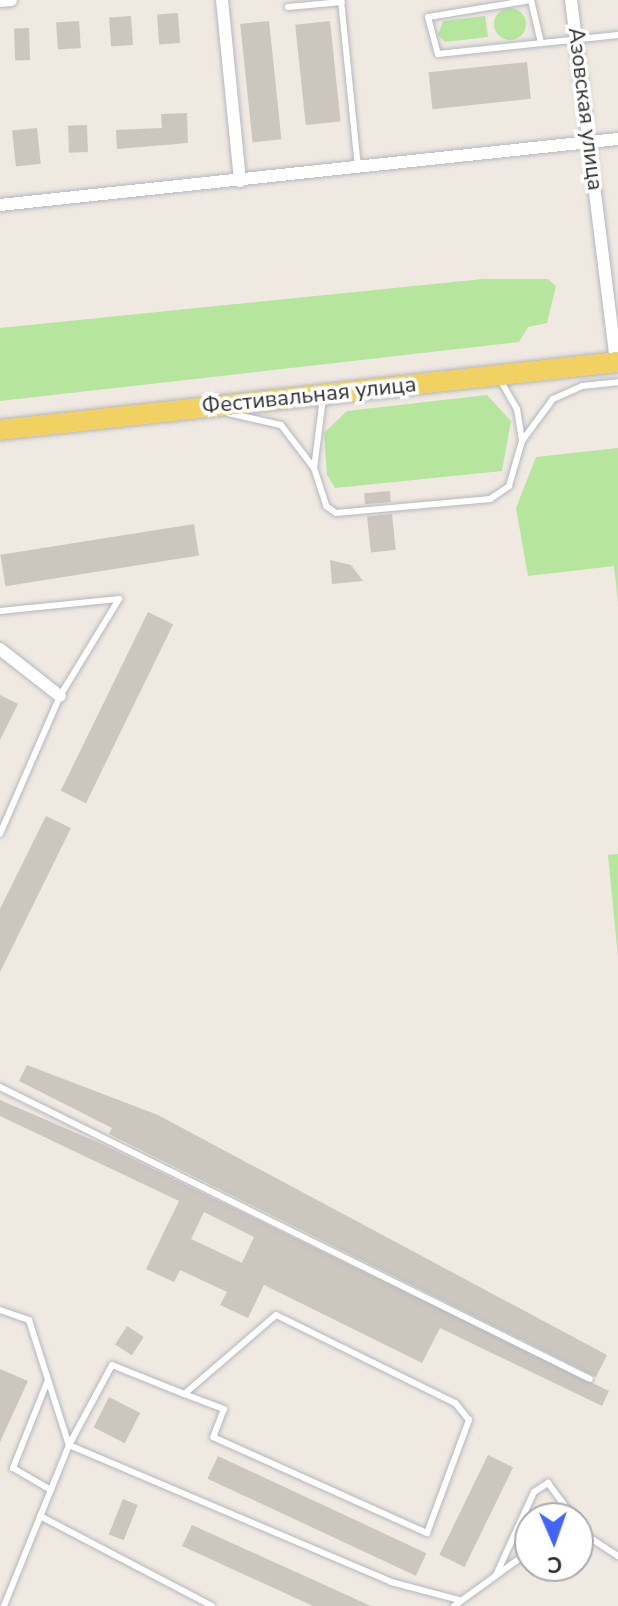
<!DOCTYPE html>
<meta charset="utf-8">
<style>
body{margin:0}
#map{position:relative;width:618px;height:1606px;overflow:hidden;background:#efe9e1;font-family:"Nunito Sans",sans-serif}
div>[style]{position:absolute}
.green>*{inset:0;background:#b6e59e}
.round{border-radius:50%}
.building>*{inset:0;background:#cbc7bf;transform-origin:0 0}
.roads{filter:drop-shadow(0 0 2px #b4b7c1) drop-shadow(0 0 2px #b4b7c1)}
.lane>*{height:6px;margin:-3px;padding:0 3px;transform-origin:3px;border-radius:3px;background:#fff}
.street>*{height:12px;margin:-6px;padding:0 6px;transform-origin:6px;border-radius:6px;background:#fff}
.primary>*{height:20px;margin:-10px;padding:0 10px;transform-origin:10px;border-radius:10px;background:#f2d163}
span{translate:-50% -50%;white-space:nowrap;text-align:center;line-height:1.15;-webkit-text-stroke:7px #fff;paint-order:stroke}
.street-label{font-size:22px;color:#2e2e2e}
.north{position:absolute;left:514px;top:1502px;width:80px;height:80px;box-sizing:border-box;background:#fff;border:2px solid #ababab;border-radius:50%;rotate:178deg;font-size:22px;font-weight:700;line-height:32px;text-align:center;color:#2e2e2e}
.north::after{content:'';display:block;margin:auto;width:28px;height:36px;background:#4264fb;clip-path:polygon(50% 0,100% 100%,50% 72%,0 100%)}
</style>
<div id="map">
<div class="green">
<i class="round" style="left:494px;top:8px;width:32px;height:32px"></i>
<i style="clip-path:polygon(485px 16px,488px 37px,445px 42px,438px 35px,443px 21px)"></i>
<i style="clip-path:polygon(483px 279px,548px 279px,556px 286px,547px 323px,528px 327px,519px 342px,0 401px,0 328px)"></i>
<i style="clip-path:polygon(487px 395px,511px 421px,502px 471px,335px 488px,327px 475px,324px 433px,347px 411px)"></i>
<i style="clip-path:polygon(618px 448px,618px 603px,614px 566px,528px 576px,516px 508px,536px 457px)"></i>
<i style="clip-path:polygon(618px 854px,618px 957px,608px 855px)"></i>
</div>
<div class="building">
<i style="left:178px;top:13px;width:30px;height:21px;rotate:86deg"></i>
<i style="left:131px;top:16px;width:29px;height:22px;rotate:86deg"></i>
<i style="left:79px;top:21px;width:27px;height:23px;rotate:86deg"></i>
<i style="left:269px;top:21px;width:119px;height:29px;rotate:84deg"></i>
<i style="left:330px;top:21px;width:101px;height:35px;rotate:84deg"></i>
<i style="left:29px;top:28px;width:32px;height:15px;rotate:88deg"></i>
<i style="left:527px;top:62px;width:37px;height:99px;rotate:84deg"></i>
<i style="clip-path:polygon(187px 113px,188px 143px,117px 149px,116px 130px,162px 128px,161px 114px)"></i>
<i style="left:87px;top:125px;width:27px;height:19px;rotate:88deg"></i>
<i style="left:37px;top:128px;width:36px;height:25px;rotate:84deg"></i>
<i style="left:390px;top:491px;width:11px;height:26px;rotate:85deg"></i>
<i style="left:392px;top:514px;width:36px;height:25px;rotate:84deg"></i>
<i style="left:194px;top:524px;width:32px;height:196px;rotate:81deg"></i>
<i style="clip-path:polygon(330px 560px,351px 565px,363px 581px,332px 584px)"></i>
<i style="left:148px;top:612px;width:28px;height:199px;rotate:26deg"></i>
<i style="clip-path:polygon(0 695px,18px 704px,0 740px)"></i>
<i style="clip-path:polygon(46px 816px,71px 828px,0 972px,0 909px)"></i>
<i style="clip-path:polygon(27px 1065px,158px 1115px,607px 1355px,596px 1377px,109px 1134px,112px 1128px,19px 1081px)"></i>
<i style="clip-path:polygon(evenodd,0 1100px,104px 1145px,609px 1391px,602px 1406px,440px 1328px,422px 1363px,264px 1285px,248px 1318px,220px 1305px,227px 1292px,180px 1270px,174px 1282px,146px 1269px,179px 1201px,0 1116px,0 1100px,204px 1212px,254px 1237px,242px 1263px,191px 1239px,204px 1212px)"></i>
<i style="left:127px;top:1326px;width:20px;height:22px;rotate:33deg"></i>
<i style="clip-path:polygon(0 1369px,28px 1381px,0 1442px)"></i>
<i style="left:109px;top:1397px;width:35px;height:34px;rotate:27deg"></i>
<i style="left:488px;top:1455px;width:28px;height:111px;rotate:26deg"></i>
<i style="left:218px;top:1456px;width:230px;height:25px;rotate:25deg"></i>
<i style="left:123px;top:1499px;width:16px;height:38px;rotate:22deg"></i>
<i style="clip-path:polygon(192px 1525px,371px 1606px,313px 1606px,182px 1546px)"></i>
</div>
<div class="roads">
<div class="lane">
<i style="left:341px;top:0;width:167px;rotate:84.2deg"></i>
<i style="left:288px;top:7px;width:54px;rotate:-5.3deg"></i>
<i style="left:541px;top:43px;width:44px;rotate:-103.1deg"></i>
<i style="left:531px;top:0;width:104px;rotate:170.6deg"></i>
<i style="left:428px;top:17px;width:38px;rotate:75deg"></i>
<i style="left:438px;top:54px;width:181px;rotate:-6deg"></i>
<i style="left:499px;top:378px;width:36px;rotate:60deg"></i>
<i style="left:517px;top:409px;width:32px;rotate:81deg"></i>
<i style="left:323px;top:398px;width:71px;rotate:97.3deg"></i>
<i style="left:314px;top:468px;width:40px;rotate:72deg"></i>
<i style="left:326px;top:506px;width:12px;rotate:35deg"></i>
<i style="left:336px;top:513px;width:155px;rotate:-5.2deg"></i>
<i style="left:490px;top:499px;width:23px;rotate:-34deg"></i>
<i style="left:509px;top:486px;width:47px;rotate:-73.9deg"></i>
<i style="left:522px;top:441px;width:52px;rotate:-53.6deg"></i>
<i style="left:553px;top:399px;width:32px;rotate:-24deg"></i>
<i style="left:582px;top:386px;width:36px;rotate:-6deg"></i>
<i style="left:228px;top:413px;width:54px;rotate:12.8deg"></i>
<i style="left:281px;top:425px;width:54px;rotate:52.5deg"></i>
<i style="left:0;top:611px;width:120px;rotate:-5.8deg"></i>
<i style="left:119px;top:599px;width:114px;rotate:121.3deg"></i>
<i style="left:60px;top:696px;width:150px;rotate:113.5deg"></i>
<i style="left:0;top:1087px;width:658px;rotate:26.33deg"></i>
<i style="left:0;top:1310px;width:31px;rotate:19deg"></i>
<i style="left:29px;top:1320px;width:131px;rotate:72.3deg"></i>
<i style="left:69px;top:1445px;width:350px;rotate:23deg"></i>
<i style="left:391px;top:1582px;width:70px;rotate:14.8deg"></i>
<i style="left:48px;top:1380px;width:95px;rotate:111.7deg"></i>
<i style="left:13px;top:1468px;width:44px;rotate:30.1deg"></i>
<i style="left:40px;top:1516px;width:194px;rotate:27.6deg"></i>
<i style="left:578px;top:1530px;width:48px;rotate:33deg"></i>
<i style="left:496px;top:1575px;width:91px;rotate:-65.4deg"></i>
<i style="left:534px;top:1492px;width:17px;rotate:-33deg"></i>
<i style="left:548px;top:1483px;width:44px;rotate:53.4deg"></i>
<i style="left:4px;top:1606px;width:174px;rotate:-68deg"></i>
<i style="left:69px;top:1445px;width:91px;rotate:-61.7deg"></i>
<i style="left:112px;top:1365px;width:78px;rotate:21.9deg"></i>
<i style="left:184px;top:1394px;width:43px;rotate:20.6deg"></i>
<i style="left:224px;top:1409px;width:30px;rotate:111deg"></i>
<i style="left:213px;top:1437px;width:235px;rotate:24.2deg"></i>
<i style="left:427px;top:1533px;width:121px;rotate:-69.6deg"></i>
<i style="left:469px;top:1420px;width:22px;rotate:-129deg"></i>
<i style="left:455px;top:1403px;width:199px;rotate:-153.8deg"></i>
<i style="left:276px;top:1315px;width:121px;rotate:139.3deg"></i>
<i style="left:454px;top:1606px;width:94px;rotate:-35.9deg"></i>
</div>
<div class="street">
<i style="left:222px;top:0;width:182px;rotate:84.3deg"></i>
<i style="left:571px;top:0;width:365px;rotate:82.9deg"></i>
<i style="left:0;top:1px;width:11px;rotate:-5deg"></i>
<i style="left:0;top:205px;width:622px;rotate:-6.1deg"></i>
<i style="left:0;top:649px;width:76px;rotate:38.1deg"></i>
</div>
<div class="primary">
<i style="left:0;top:430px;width:622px;rotate:-6.28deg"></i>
</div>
</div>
<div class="street-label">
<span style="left:585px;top:109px;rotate:83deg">Азовская улица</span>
<span style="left:309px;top:396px;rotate:-6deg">Фестивальная улица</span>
</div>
<div class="north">С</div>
</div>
